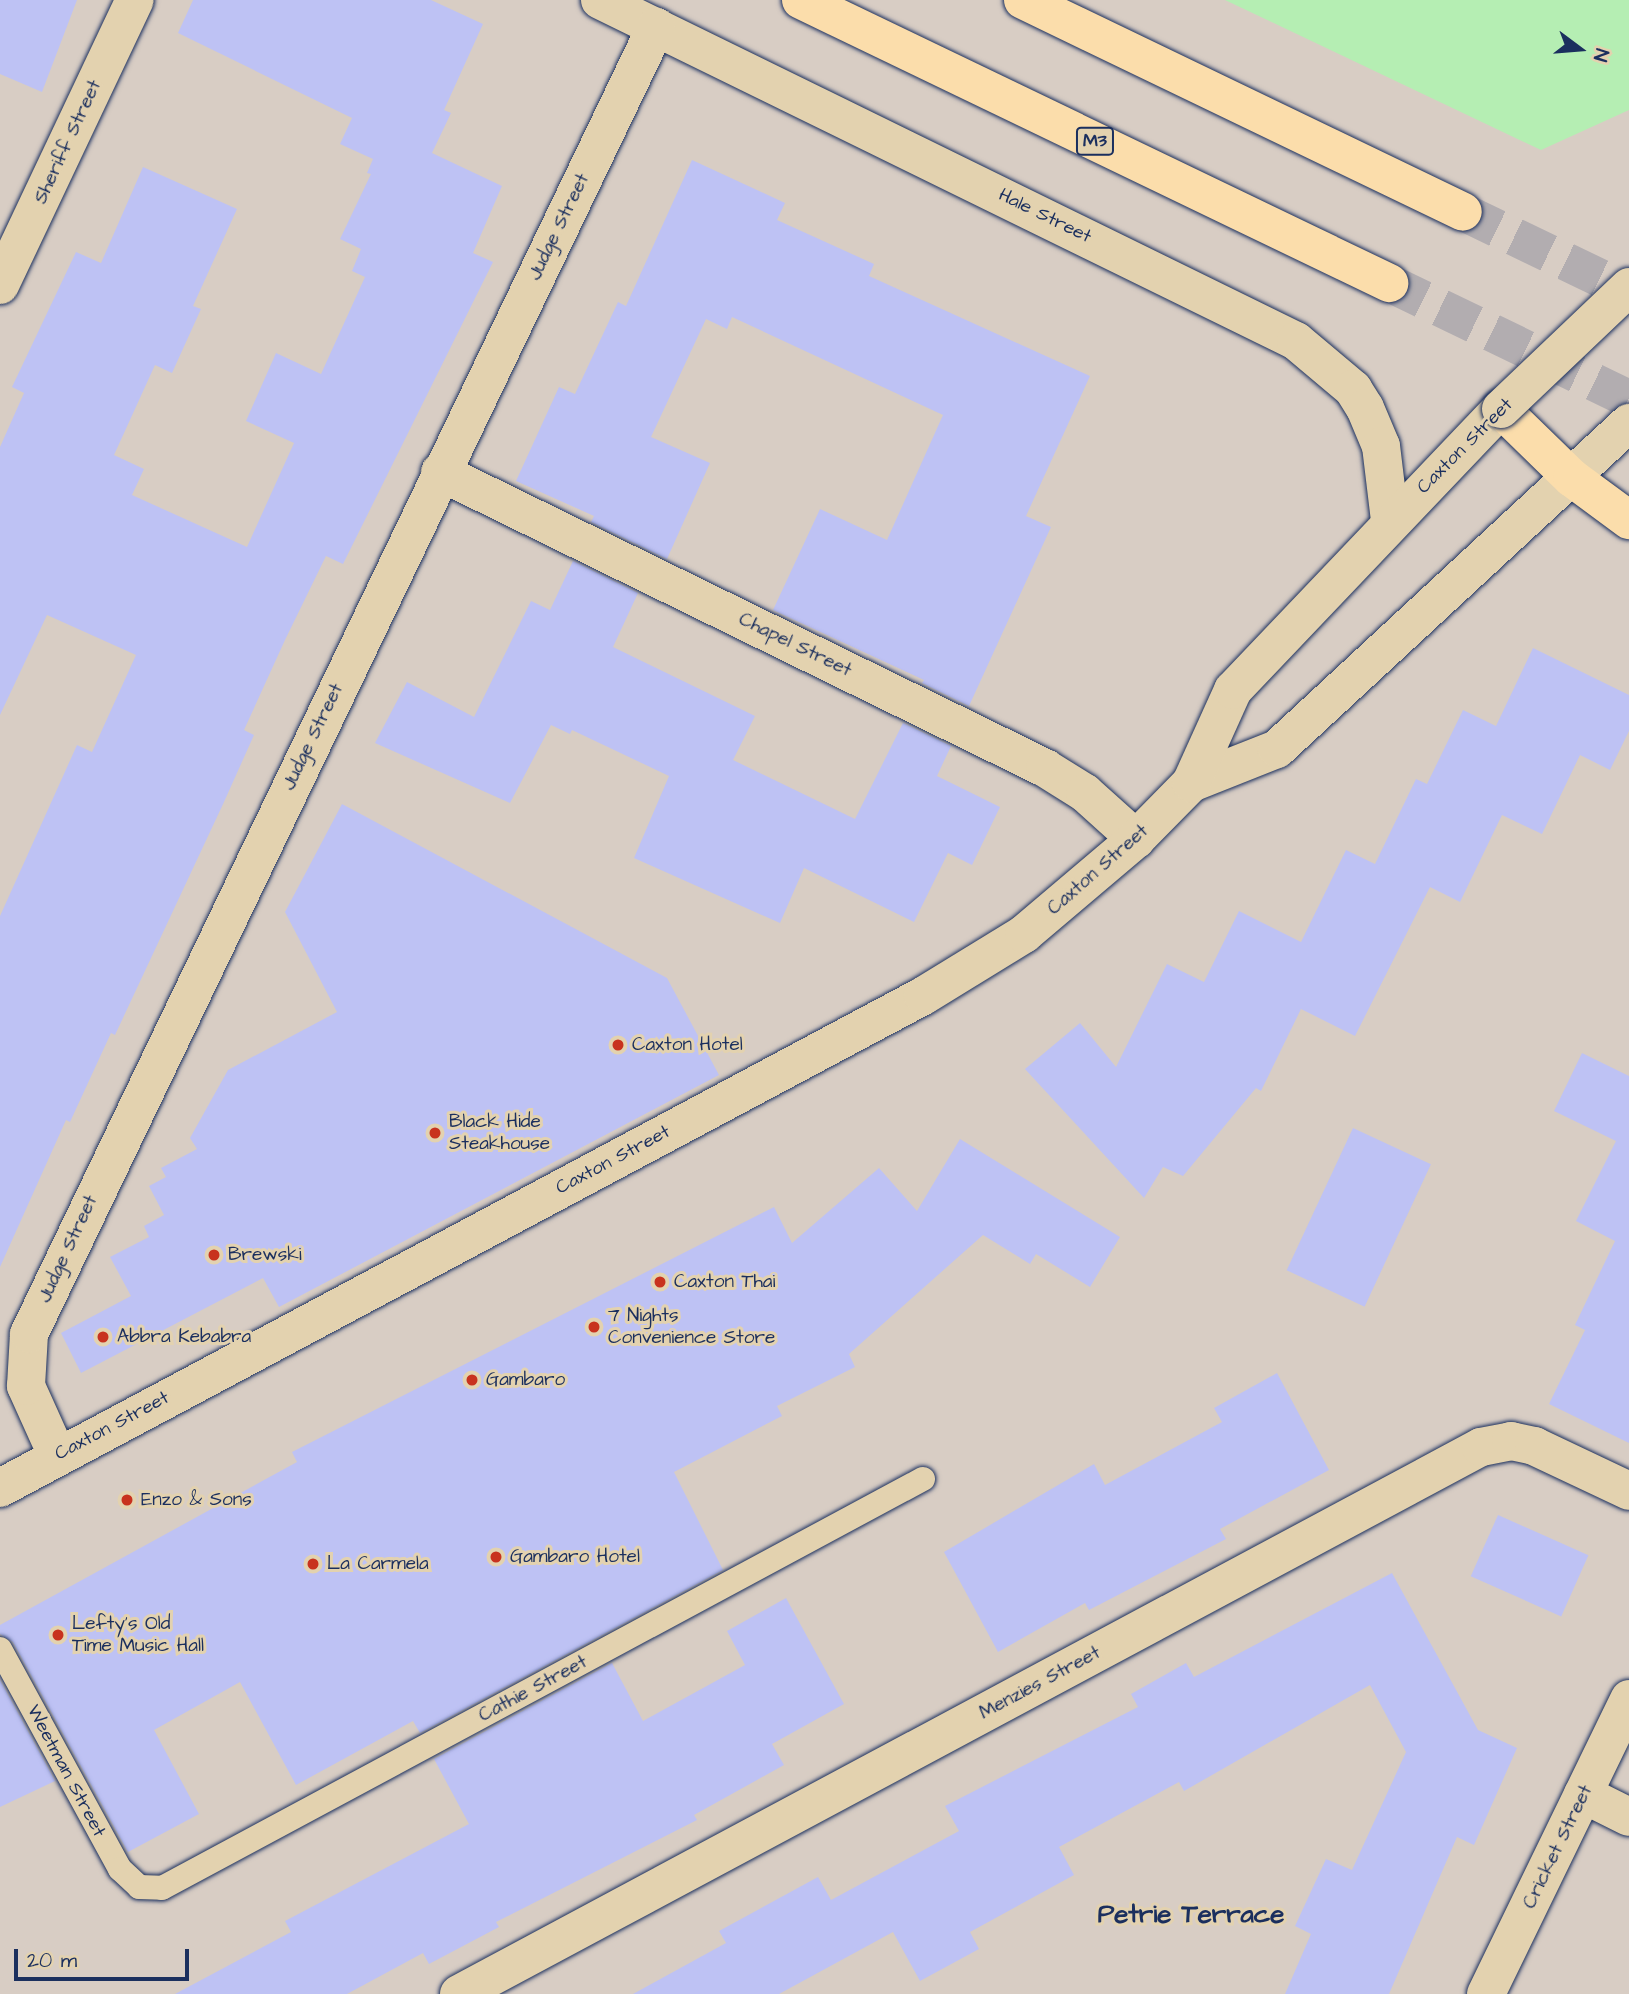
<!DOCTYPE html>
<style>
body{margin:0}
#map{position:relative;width:1629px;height:1994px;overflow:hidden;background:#d8cdc4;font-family:"Architects Daughter",sans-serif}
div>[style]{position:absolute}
.green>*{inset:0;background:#b5eeb3}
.building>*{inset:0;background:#bec2f4;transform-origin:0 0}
.motorway-tunnel>*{height:38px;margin-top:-19px;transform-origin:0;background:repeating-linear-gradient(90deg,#b2adb0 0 38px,transparent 0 57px)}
.roads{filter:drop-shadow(0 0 2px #1b2f5e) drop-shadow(0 0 2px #1b2f5e)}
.service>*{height:24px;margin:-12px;padding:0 12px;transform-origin:12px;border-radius:12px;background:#e3d2af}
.minor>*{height:38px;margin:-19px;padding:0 19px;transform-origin:19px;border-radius:19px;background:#e3d2af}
.secondary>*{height:38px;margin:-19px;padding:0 19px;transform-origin:19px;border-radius:19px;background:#e3d2af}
.motorway>*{height:38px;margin:-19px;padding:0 19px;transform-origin:19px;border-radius:19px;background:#fbddab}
.bridges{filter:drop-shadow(0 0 2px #1b2f5e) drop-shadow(0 0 2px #1b2f5e)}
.secondary-bridge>*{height:38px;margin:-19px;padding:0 19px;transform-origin:19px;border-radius:19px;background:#e3d2af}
.dots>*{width:19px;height:19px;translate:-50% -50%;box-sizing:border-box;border:4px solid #e3d2af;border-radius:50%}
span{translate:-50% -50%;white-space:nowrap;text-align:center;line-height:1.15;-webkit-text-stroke:6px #e3d2af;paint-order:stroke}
.shield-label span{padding:2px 5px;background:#e3d2af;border:2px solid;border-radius:5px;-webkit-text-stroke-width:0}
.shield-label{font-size:18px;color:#1b2f5e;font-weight:700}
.street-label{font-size:19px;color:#1b2f5e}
.poi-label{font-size:19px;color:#1b2f5e}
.left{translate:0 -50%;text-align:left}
.district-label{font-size:26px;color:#1b2f5e;font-weight:700}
.north{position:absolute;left:1545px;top:14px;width:70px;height:70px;-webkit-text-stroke:5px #e3d2af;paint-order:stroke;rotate:106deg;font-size:19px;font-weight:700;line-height:28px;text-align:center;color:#1b2f5e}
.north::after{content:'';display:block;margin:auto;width:24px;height:32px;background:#1b2f5e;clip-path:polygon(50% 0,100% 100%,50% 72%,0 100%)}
.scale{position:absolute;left:14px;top:1949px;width:175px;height:32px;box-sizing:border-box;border:4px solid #1b2f5e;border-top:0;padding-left:9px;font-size:21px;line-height:24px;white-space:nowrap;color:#1b2f5e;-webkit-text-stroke:5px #e3d2af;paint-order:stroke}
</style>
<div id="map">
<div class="green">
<i style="clip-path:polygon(1225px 0,1629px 0,1629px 110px,1541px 150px)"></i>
</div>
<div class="building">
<i style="clip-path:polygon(0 0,77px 0,42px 92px,0 74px)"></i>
<i style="clip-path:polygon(193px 0,431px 0,483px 24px,444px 110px,451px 113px,432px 153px,502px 186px,473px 253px,493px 262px,343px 564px,326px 556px,285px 640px,244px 730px,254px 735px,224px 802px,115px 1035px,111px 1033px,70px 1122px,66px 1120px,0 1267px,0 916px,77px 745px,92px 752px,136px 655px,47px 615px,0 715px,0 447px,24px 393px,12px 387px,76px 252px,101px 263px,143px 167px,237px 209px,193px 306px,201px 309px,172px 373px,155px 365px,114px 455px,144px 469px,132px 495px,247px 547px,294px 443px,246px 421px,276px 353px,321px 374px,365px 277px,352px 271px,361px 249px,340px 239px,371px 174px,367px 173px,373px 159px,340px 144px,352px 118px,178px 33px)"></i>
<i style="clip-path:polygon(692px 160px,785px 203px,777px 220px,874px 264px,869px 276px,1090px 376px,1026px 516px,1051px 527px,969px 706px,922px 683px,924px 680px,773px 610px,820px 509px,887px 540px,943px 415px,732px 317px,727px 329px,706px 319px,651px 437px,710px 463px,667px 559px,591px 522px,594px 516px,516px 481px,559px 387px,575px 394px,618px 302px,626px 306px)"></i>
<i style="clip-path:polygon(573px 561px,638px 593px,613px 647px,755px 716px,733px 760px,855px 819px,903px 723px,951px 746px,937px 776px,1000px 807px,972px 865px,948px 853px,914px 922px,804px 868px,780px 923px,634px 858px,669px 776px,572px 730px,570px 734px,551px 725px,510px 803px,375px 743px,407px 682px,474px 717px,531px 601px,550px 610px)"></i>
<i style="clip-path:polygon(1533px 648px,1629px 695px,1629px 731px,1610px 770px,1580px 755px,1542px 834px,1502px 815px,1460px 902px,1430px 887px,1355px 1036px,1301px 1009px,1261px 1091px,1256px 1088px,1183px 1176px,1163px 1167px,1144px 1198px,1025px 1069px,1080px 1023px,1116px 1067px,1167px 964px,1204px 982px,1239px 911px,1301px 942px,1346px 850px,1375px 864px,1416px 779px,1427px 784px,1463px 710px,1496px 726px)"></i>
<i style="clip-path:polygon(342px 804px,667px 978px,719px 1075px,279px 1307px,263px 1278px,81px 1373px,61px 1333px,131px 1296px,110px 1257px,149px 1237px,144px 1226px,164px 1215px,149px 1186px,166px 1177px,161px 1168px,197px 1149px,190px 1138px,228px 1070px,337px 1012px,285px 912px)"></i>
<i style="clip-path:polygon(1582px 1053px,1629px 1076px,1629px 1443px,1549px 1404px,1585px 1330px,1575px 1325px,1615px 1241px,1576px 1221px,1616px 1141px,1554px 1111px)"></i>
<i style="left:1353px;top:1128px;width:86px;height:157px;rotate:25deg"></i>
<i style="clip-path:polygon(960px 1139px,1120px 1237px,1090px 1287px,1036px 1254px,1030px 1264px,983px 1235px,849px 1354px,855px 1367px,777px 1406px,782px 1416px,674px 1472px,723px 1570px,420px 1733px,413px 1721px,296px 1785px,240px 1682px,154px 1730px,199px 1814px,128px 1852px,13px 1642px,0 1634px,0 1625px,297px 1462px,292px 1452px,774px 1207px,792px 1243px,879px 1168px,917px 1211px)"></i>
<i style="clip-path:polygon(1277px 1373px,1329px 1470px,1220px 1529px,1226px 1539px,1089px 1610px,1085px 1603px,998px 1652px,944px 1552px,1094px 1464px,1105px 1485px,1222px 1422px,1214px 1408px)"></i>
<i style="left:1498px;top:1515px;width:99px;height:67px;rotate:24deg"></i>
<i style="clip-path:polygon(1392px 1573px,1478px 1730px,1517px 1748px,1474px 1845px,1457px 1837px,1389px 1994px,1285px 1994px,1311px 1934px,1295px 1926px,1326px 1859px,1352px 1870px,1406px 1752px,1370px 1685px,1184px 1791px,1179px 1782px,1059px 1847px,1074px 1875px,970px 1932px,979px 1949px,920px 1981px,893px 1932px,779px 1994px,633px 1994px,726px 1943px,719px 1931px,818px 1877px,831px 1900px,959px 1831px,945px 1806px,1138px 1707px,1131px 1694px,1186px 1663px,1194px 1677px)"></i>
<i style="clip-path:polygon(786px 1598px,844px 1704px,772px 1744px,784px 1765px,694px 1815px,697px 1820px,496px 1922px,499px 1927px,429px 1964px,423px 1953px,347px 1994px,175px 1994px,291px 1932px,285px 1921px,469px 1824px,434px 1759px,612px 1663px,643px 1721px,745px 1665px,727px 1631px)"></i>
<i style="clip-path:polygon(0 1680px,55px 1781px,0 1807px)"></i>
</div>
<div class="motorway-tunnel">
<i style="left:1463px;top:212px;width:184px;rotate:25.7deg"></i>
<i style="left:1389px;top:283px;width:267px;rotate:25.8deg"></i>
</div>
<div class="roads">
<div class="service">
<i style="left:0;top:1649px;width:251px;rotate:61.4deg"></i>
<i style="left:120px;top:1869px;width:26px;rotate:43deg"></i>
<i style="left:139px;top:1887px;width:23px;rotate:2deg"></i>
<i style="left:162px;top:1888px;width:864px;rotate:-28.26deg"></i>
</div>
<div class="minor">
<i style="left:600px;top:0;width:775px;rotate:26.1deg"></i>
<i style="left:1296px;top:341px;width:75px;rotate:40.1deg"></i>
<i style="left:1353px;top:389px;width:22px;rotate:58deg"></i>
<i style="left:1365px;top:408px;width:41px;rotate:67.2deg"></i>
<i style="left:1381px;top:446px;width:75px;rotate:83.1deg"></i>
<i style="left:0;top:285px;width:315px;rotate:-64.7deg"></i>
<i style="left:440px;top:472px;width:674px;rotate:26.07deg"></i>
<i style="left:1045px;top:768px;width:47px;rotate:32deg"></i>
<i style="left:1085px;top:793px;width:69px;rotate:42deg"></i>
<i style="left:57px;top:1455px;width:76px;rotate:-114.2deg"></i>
<i style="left:26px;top:1386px;width:52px;rotate:-86.7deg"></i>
<i style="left:29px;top:1334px;width:1450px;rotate:-64.37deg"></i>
<i style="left:1583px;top:1794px;width:51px;rotate:26.6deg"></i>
<i style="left:459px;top:1994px;width:1159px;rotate:-28.16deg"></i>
<i style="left:1481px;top:1447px;width:31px;rotate:-11deg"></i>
<i style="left:1511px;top:1441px;width:24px;rotate:12deg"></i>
<i style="left:1534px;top:1446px;width:105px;rotate:25.3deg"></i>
<i style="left:1486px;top:1994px;width:328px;rotate:-64.1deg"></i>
</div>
<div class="secondary">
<i style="left:1191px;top:783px;width:92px;rotate:-21.6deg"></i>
<i style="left:1277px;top:749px;width:480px;rotate:-42.8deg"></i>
<i style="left:0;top:1488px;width:1046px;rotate:-28.06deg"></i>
<i style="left:923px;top:996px;width:119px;rotate:-31.5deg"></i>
<i style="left:1024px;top:934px;width:147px;rotate:-40.3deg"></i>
<i style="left:1136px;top:839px;width:78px;rotate:-45.5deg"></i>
<i style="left:1191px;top:783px;width:102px;rotate:-65.7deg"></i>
<i style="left:1233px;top:690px;width:388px;rotate:-46.4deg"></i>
</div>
<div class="motorway">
<i style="left:801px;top:0;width:653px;rotate:25.7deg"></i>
<i style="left:1023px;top:0;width:488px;rotate:25.7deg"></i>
<i style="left:1501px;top:409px;width:99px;rotate:44.2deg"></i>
<i style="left:1572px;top:478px;width:71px;rotate:36.4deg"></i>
</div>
</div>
<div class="bridges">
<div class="secondary-bridge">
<i style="left:1501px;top:409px;width:177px;rotate:-43.6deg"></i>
</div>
</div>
<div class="dots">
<i style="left:618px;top:1045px;background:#c8321e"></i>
<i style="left:435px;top:1133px;background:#c8321e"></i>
<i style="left:214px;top:1255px;background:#c8321e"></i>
<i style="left:660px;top:1282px;background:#c8321e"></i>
<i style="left:594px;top:1327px;background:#c8321e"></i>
<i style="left:103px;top:1337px;background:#c8321e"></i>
<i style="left:472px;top:1380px;background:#c8321e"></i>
<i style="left:127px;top:1500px;background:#c8321e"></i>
<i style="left:496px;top:1557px;background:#c8321e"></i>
<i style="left:313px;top:1564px;background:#c8321e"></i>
<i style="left:58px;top:1635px;background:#c8321e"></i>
</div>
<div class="shield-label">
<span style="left:1095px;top:141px">M3</span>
</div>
<div class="street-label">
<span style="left:68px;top:142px;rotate:-65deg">Sheriff Street</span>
<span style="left:1045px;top:216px;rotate:26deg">Hale Street</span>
<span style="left:559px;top:227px;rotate:-64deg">Judge Street</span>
<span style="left:1465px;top:446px;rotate:-45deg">Caxton Street</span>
<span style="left:795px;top:645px;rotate:26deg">Chapel Street</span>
<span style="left:313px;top:737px;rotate:-64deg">Judge Street</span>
<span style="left:1098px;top:870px;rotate:-41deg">Caxton Street</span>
<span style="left:613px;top:1160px;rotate:-28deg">Caxton Street</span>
<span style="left:68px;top:1249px;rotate:-65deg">Judge Street</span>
<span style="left:112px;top:1426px;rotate:-28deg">Caxton Street</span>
<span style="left:1040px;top:1683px;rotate:-28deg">Menzies Street</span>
<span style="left:533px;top:1689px;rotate:-28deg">Cathie Street</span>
<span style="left:66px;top:1771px;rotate:62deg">Weetman Street</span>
<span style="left:1558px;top:1847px;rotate:-64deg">Cricket Street</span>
</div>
<div class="poi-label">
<span class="left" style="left:632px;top:1045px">Caxton Hotel</span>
<span class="left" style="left:449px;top:1133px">Black Hide<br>Steakhouse</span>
<span class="left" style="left:228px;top:1255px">Brewski</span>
<span class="left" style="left:674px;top:1282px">Caxton Thai</span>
<span class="left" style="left:608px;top:1327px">7 Nights<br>Convenience Store</span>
<span class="left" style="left:117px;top:1337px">Abbra Kebabra</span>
<span class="left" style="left:486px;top:1380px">Gambaro</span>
<span class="left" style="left:141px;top:1500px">Enzo &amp; Sons</span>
<span class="left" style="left:510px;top:1557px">Gambaro Hotel</span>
<span class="left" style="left:327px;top:1564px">La Carmela</span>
<span class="left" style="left:72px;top:1635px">Lefty's Old<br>Time Music Hall</span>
</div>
<div class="district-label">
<span style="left:1191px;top:1915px">Petrie Terrace</span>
</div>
<div class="north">N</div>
<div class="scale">20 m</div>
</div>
